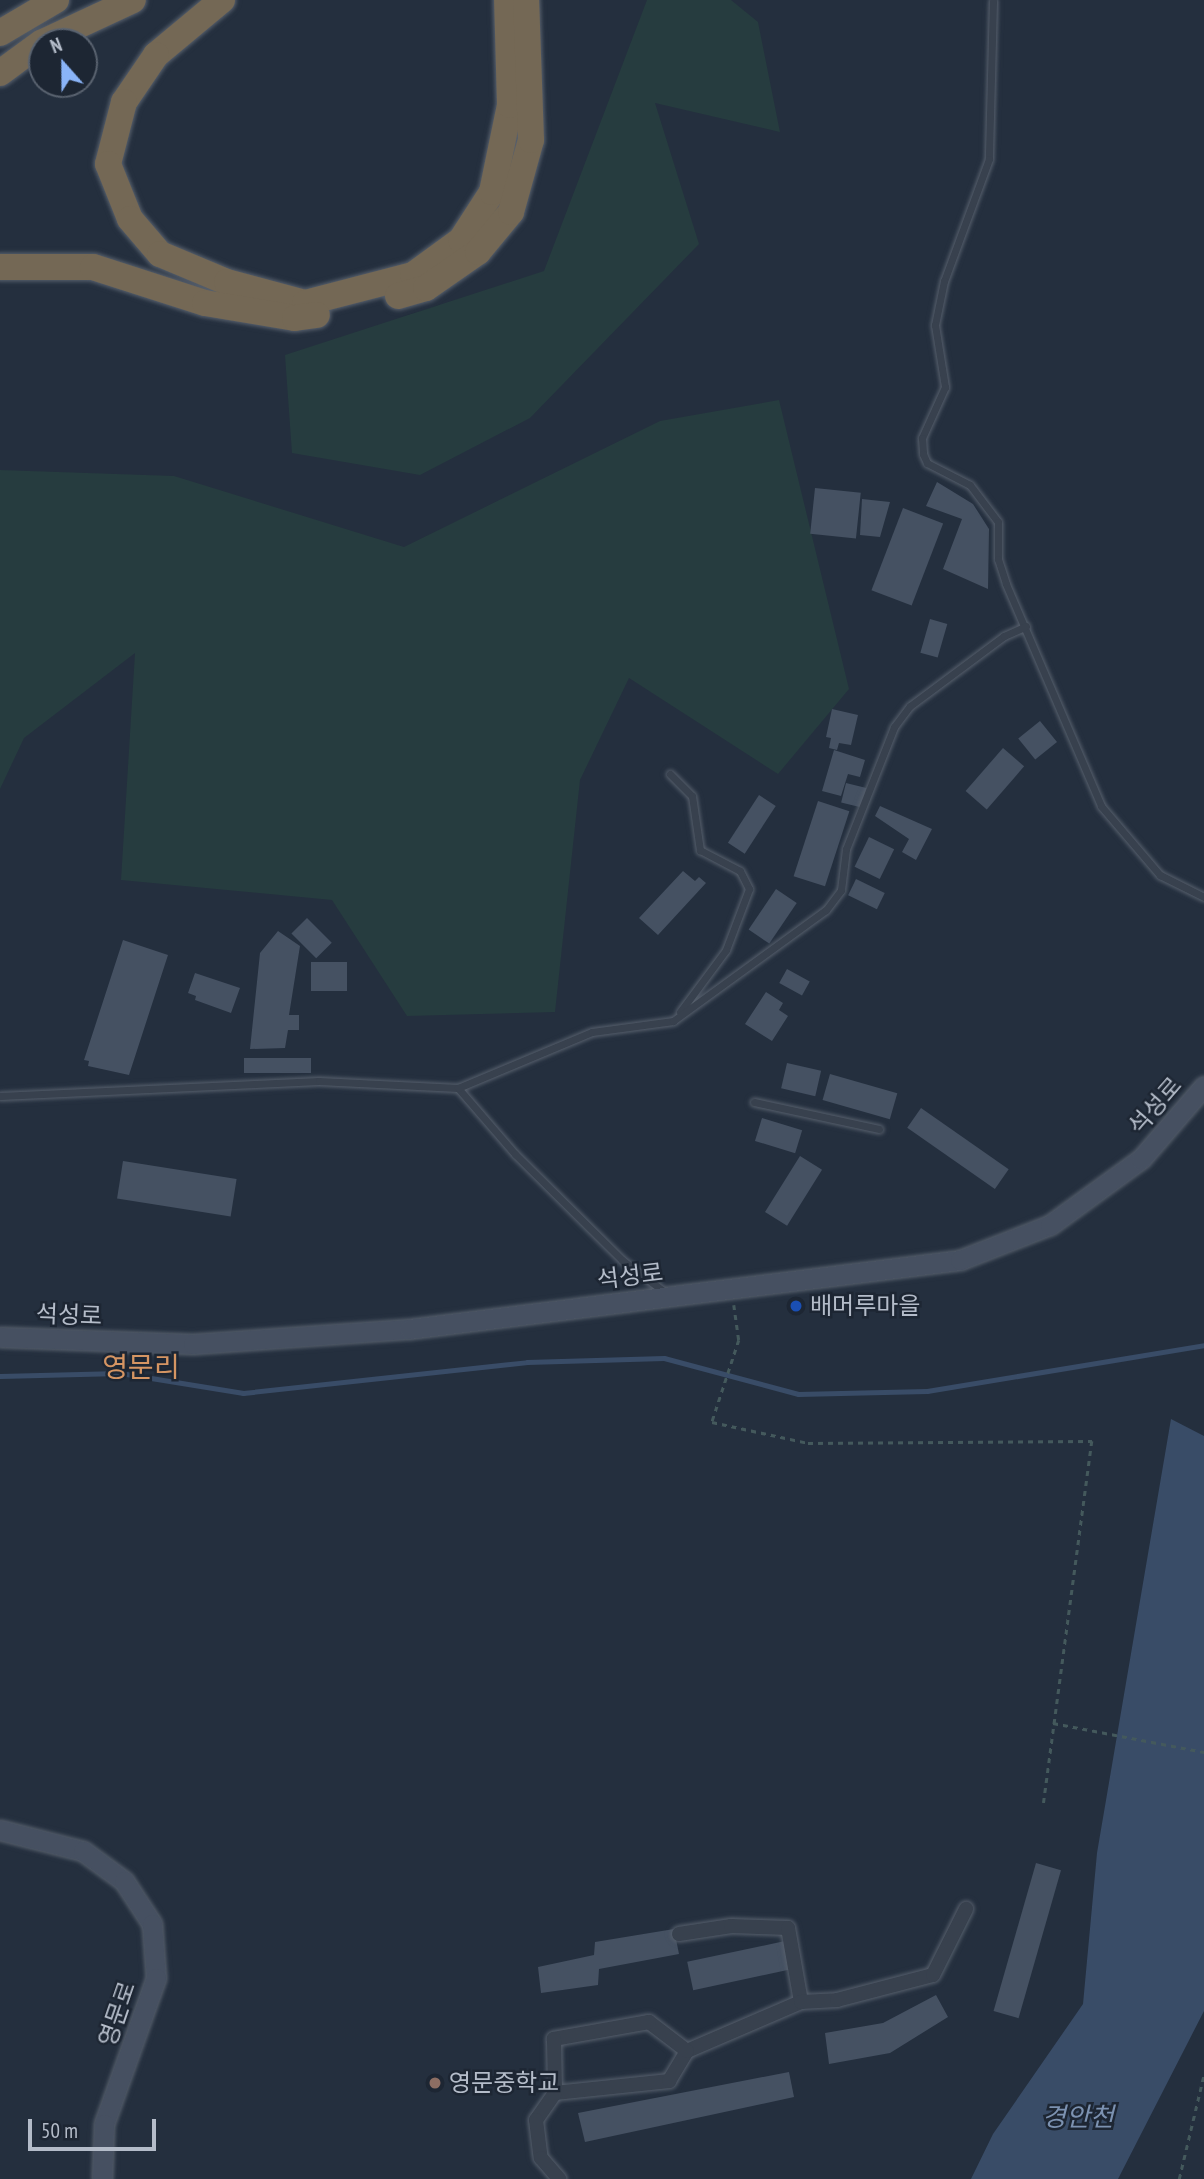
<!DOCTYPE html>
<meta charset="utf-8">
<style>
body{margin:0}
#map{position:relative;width:1204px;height:2179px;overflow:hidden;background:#242f3e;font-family:"PT Sans Narrow","Noto Sans KR",sans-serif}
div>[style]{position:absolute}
.green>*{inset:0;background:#263c3f}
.water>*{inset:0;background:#394c67}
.stream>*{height:5px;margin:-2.5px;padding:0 2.5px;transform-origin:2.5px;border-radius:2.5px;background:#394c67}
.building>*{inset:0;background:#455162;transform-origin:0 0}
.path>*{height:2.5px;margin-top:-1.25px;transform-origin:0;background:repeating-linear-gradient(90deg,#44595c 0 5px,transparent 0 10px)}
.roads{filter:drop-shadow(0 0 2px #565f6c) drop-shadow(0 0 2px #565f6c)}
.lane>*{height:7px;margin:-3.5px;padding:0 3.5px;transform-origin:3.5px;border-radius:3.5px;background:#38414e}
.street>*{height:14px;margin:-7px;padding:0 7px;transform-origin:7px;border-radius:7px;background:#38414e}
.secondary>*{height:19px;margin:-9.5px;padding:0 9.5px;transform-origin:9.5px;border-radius:9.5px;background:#465061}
.highway>*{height:26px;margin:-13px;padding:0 13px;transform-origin:13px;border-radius:13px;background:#746855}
.dots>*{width:19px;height:19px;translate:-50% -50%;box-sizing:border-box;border:4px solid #1d2633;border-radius:50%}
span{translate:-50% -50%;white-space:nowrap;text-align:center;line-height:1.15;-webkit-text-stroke:5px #1d2633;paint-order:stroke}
.street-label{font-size:24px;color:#b4bcc9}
.poi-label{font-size:24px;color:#b4bcc9}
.left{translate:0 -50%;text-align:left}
.water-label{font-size:26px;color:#7c92b1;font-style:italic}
.quarter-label{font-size:28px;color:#d59563}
.north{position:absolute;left:28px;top:28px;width:70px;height:70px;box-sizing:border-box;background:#1d2633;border:2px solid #59626f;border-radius:50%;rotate:339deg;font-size:19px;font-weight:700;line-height:28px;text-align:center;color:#b4bcc9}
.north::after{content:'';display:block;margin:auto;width:24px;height:32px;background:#8ab4f8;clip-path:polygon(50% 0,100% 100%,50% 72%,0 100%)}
.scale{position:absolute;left:28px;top:2119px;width:128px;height:32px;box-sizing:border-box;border:4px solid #b4bcc9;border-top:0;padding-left:9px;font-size:21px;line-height:24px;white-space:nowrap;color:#b4bcc9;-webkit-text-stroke:5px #1d2633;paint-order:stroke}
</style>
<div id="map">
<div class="green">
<i style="clip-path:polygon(647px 0,731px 0,758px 22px,780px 132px,655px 103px,699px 244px,530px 418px,420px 475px,292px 453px,285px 355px,544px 271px)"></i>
<i style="clip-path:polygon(779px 400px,849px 689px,778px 774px,629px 678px,580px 780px,555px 1012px,407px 1016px,332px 900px,121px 880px,135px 653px,24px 738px,0 789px,0 470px,174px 476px,404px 547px,660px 421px)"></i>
</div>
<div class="water">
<i style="clip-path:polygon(1171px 1419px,1204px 1436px,1204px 2011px,1118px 2179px,971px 2179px,993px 2134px,1083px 2004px,1097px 1853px)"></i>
</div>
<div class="stream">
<i style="left:0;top:1376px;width:120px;rotate:-1.4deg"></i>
<i style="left:120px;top:1373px;width:125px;rotate:9.2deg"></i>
<i style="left:243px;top:1393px;width:286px;rotate:-6.2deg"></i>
<i style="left:527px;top:1362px;width:137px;rotate:-1.7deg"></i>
<i style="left:664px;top:1358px;width:139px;rotate:15deg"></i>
<i style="left:798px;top:1394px;width:129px;rotate:-1.3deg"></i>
<i style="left:927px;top:1391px;width:281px;rotate:-9.4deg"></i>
</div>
<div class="building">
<i style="clip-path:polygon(937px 482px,973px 504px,989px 529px,988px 589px,943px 569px,962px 519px,926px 506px)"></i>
<i style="left:815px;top:488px;width:46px;height:46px;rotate:6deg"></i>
<i style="clip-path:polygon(862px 499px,890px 502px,880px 537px,860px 535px)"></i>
<i style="left:903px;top:508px;width:43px;height:88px;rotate:21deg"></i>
<i style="left:930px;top:619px;width:18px;height:35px;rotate:16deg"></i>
<i style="clip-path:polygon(832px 709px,858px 715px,851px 745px,839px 743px,837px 750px,829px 748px,831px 738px,826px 737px)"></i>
<i style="left:1040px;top:721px;width:27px;height:28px;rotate:51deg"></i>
<i style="left:1003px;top:748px;width:28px;height:57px;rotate:41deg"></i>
<i style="clip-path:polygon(834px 750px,865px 760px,860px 777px,848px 774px,841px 796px,822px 791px)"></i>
<i style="left:846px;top:783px;width:21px;height:20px;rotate:14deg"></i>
<i style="left:759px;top:795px;width:20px;height:57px;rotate:33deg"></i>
<i style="left:818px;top:801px;width:33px;height:79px;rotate:18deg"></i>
<i style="clip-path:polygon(880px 806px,932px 829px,916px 860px,902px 852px,909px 839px,875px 816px)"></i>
<i style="left:869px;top:837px;width:28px;height:33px;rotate:26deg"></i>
<i style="clip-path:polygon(683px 871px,695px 881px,699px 877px,706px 883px,658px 935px,639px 918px)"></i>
<i style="left:856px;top:879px;width:32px;height:18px;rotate:26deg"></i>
<i style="left:776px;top:889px;width:25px;height:49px;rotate:34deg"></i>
<i style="left:307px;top:918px;width:35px;height:22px;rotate:45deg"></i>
<i style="clip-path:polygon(278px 931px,300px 946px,289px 1015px,299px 1015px,299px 1030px,288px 1030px,285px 1048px,250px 1049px,260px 953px)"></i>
<i style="clip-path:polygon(123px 940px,168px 955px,129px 1075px,88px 1066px,89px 1061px,84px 1060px)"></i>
<i style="left:347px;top:962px;width:29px;height:36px;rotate:90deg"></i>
<i style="left:787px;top:969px;width:26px;height:16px;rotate:29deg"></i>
<i style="clip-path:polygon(195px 973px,240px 988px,231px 1013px,195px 1000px,196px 996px,188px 993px)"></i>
<i style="clip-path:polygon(766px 992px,783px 1003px,779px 1010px,788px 1016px,772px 1041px,745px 1024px)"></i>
<i style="left:244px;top:1058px;width:67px;height:15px"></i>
<i style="left:787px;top:1063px;width:35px;height:26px;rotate:13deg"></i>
<i style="left:830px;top:1074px;width:70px;height:27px;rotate:16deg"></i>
<i style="left:921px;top:1108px;width:107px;height:24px;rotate:35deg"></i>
<i style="left:762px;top:1118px;width:42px;height:24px;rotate:17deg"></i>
<i style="left:800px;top:1156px;width:26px;height:66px;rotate:32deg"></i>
<i style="left:123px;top:1161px;width:115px;height:38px;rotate:9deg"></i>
<i style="left:1036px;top:1863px;width:26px;height:154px;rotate:16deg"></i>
<i style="clip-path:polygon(674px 1929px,679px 1954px,599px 1969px,598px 1985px,541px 1993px,538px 1967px,594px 1955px,595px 1942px)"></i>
<i style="left:785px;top:1941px;width:29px;height:100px;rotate:78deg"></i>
<i style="clip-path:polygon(936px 1995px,948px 2017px,890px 2053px,829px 2064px,825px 2033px,883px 2023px)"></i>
<i style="clip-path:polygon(789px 2072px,794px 2097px,585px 2142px,578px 2113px)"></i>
</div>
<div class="path">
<i style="left:734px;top:1305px;width:35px;rotate:82deg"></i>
<i style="left:739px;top:1340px;width:86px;rotate:108.2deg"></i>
<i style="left:712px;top:1422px;width:98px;rotate:12.3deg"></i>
<i style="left:808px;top:1443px;width:284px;rotate:-0.4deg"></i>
<i style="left:1092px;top:1441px;width:365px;rotate:97.6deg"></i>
<i style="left:1053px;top:1723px;width:154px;rotate:10.9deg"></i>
<i style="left:1179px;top:2179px;width:108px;rotate:-76.6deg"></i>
</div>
<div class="roads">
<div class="lane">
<i style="left:993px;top:1px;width:158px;rotate:91.5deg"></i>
<i style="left:989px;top:159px;width:130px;rotate:110.2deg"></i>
<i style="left:944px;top:281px;width:45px;rotate:101.6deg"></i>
<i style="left:935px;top:325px;width:63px;rotate:80.8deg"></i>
<i style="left:945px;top:387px;width:56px;rotate:114.3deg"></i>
<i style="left:922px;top:438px;width:16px;rotate:86deg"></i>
<i style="left:923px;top:454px;width:10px;rotate:66deg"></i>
<i style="left:927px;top:463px;width:48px;rotate:27.1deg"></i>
<i style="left:970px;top:485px;width:46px;rotate:52.9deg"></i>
<i style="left:998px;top:522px;width:37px;rotate:90deg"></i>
<i style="left:998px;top:559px;width:26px;rotate:72deg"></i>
<i style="left:1006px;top:584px;width:241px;rotate:66.8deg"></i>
<i style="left:1101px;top:806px;width:91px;rotate:49.5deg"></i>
<i style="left:1160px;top:875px;width:49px;rotate:26.6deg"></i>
<i style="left:670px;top:774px;width:31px;rotate:45deg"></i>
<i style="left:692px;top:796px;width:55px;rotate:81.6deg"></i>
<i style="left:700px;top:850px;width:45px;rotate:27.7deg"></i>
<i style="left:740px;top:871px;width:20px;rotate:63deg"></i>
<i style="left:749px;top:889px;width:65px;rotate:110.7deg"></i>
<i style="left:726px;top:950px;width:77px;rotate:126.6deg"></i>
<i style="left:458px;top:1088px;width:87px;rotate:49.2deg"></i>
<i style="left:515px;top:1154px;width:151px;rotate:44.7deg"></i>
<i style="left:622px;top:1260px;width:55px;rotate:36.9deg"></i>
<i style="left:0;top:1096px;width:319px;rotate:-2.7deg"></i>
<i style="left:319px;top:1081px;width:139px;rotate:2.9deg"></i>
<i style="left:458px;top:1088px;width:145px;rotate:-22.7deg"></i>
<i style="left:592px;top:1032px;width:82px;rotate:-7.7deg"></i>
<i style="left:673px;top:1021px;width:189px;rotate:-36deg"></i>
<i style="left:826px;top:910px;width:25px;rotate:-53deg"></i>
<i style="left:841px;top:890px;width:41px;rotate:-83deg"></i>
<i style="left:846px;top:849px;width:131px;rotate:-68.5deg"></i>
<i style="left:894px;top:727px;width:26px;rotate:-53deg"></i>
<i style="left:910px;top:706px;width:117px;rotate:-36.7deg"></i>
<i style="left:1004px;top:636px;width:24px;rotate:-24deg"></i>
<i style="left:754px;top:1102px;width:128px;rotate:12.2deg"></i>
</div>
<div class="street">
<i style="left:679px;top:1934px;width:53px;rotate:-8.7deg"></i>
<i style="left:731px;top:1926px;width:57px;rotate:2deg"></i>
<i style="left:788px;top:1928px;width:75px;rotate:80deg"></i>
<i style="left:687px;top:2051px;width:124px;rotate:-23.3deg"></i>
<i style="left:801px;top:2002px;width:36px;rotate:-3deg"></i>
<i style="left:837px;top:2000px;width:99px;rotate:-14.6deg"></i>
<i style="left:933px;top:1975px;width:74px;rotate:-63.4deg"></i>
<i style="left:555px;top:2093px;width:115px;rotate:-6deg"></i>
<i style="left:669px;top:2081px;width:35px;rotate:-59deg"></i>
<i style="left:687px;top:2051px;width:48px;rotate:-142.7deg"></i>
<i style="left:649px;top:2022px;width:97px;rotate:169.9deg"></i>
<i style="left:554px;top:2039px;width:54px;rotate:88.9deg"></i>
<i style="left:555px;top:2093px;width:33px;rotate:125deg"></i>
<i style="left:536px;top:2120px;width:38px;rotate:83deg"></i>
<i style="left:541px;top:2158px;width:28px;rotate:49deg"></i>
</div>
<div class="secondary">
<i style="left:0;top:1337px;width:193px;rotate:2.1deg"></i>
<i style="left:193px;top:1344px;width:217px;rotate:-4deg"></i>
<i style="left:409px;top:1329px;width:555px;rotate:-7.14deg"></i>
<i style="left:960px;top:1260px;width:97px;rotate:-21.3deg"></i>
<i style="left:1050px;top:1225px;width:112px;rotate:-36deg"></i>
<i style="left:1141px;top:1159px;width:96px;rotate:-49.2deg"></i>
<i style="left:0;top:1830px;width:86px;rotate:14.2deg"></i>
<i style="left:83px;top:1851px;width:51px;rotate:36.2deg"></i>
<i style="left:124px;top:1881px;width:51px;rotate:56.9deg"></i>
<i style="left:152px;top:1924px;width:54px;rotate:85.8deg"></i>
<i style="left:156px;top:1978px;width:155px;rotate:109.6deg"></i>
<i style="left:104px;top:2124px;width:55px;rotate:92.1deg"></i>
</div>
<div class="highway">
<i style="left:222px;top:0;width:86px;rotate:140.2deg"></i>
<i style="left:156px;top:55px;width:57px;rotate:124.2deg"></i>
<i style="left:124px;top:102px;width:64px;rotate:104.5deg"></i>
<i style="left:108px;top:164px;width:59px;rotate:68.2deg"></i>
<i style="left:130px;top:219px;width:46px;rotate:49.4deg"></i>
<i style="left:160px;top:254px;width:73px;rotate:22.7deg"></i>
<i style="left:227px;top:282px;width:81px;rotate:15.1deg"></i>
<i style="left:305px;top:303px;width:112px;rotate:-14.5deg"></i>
<i style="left:413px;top:275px;width:59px;rotate:-36.1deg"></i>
<i style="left:461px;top:240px;width:57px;rotate:-57.1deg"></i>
<i style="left:492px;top:192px;width:89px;rotate:-78.3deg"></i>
<i style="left:510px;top:105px;width:105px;rotate:-91.6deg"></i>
<i style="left:0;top:33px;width:65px;rotate:-30.5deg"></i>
<i style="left:43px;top:42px;width:99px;rotate:-25deg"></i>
<i style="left:0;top:73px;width:52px;rotate:-36.4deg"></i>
<i style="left:0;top:267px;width:93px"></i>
<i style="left:93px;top:267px;width:118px;rotate:17.8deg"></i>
<i style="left:205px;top:303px;width:91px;rotate:9.5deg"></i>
<i style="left:295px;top:318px;width:22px;rotate:-8deg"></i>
<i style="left:398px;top:296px;width:29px;rotate:-16deg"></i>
<i style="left:426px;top:288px;width:63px;rotate:-34.7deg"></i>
<i style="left:478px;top:252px;width:52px;rotate:-50.5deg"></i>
<i style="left:511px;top:212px;width:75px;rotate:-74.5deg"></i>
<i style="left:531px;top:140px;width:140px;rotate:-92deg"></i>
</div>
</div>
<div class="dots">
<i style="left:796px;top:1306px;background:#1a4fb4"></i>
<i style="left:435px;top:2083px;background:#8d6e63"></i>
</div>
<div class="street-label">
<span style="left:1155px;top:1106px;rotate:-49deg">석성로</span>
<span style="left:630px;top:1276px;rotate:-7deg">석성로</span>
<span style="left:69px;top:1315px;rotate:2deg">석성로</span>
<span style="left:117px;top:2014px;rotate:-71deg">영문로</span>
</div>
<div class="poi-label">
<span class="left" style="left:810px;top:1306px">배머루마을</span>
<span class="left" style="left:449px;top:2083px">영문중학교</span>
</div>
<div class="water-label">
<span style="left:1078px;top:2117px">경안천</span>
</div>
<div class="quarter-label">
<span style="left:141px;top:1367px">영문리</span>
</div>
<div class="north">N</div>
<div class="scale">50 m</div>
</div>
